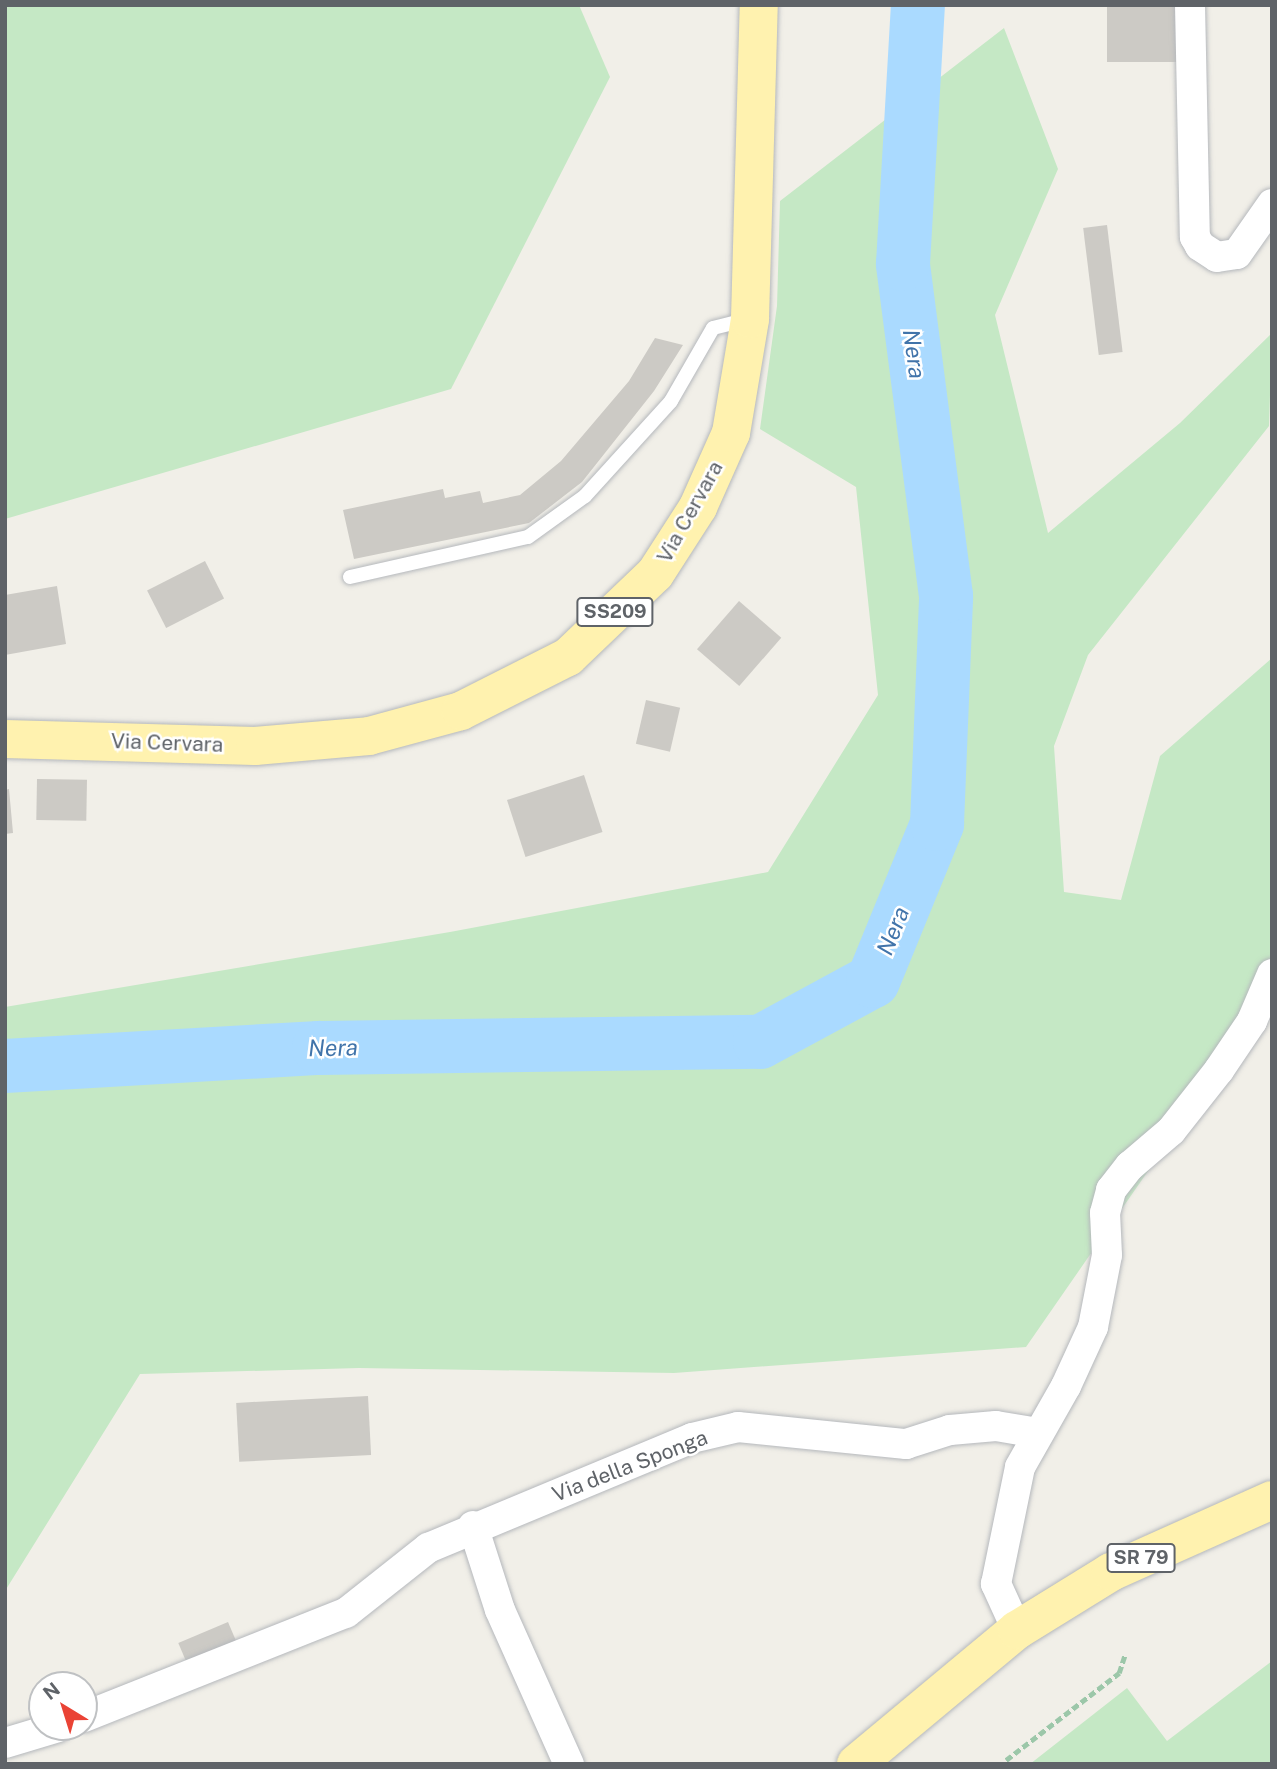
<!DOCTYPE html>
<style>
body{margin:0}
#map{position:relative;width:1277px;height:1769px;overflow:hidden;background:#f1efe8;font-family:"Public Sans",sans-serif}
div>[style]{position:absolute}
.green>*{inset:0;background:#c5e8c5}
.river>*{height:54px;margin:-27px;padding:0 27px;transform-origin:27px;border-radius:27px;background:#aadaff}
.building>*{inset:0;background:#cccac5;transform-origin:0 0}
.path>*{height:4.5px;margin-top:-2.25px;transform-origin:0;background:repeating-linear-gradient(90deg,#9cc7a9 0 7px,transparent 0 10.5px)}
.roads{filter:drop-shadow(0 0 2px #b5b8bc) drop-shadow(0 0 2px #b5b8bc)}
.lane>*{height:14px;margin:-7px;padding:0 7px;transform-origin:7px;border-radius:7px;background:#fff}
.street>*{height:30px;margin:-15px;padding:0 15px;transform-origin:15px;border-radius:15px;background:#fff}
.primary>*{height:38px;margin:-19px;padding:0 19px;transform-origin:19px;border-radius:19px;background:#fff2af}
span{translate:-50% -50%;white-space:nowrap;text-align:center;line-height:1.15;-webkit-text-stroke:5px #fff;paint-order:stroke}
.shield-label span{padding:2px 5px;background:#fff;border:2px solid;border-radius:5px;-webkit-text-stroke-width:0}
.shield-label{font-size:19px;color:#5f6368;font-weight:700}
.street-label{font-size:21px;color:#5f6368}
.water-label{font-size:23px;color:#4174aa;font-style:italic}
.frame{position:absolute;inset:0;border:7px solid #5f6368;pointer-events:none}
.north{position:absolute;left:28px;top:1671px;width:70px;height:70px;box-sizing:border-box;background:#fff;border:2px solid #bfc1c3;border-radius:50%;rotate:322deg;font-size:19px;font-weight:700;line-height:28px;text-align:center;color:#5f6368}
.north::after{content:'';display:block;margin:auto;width:24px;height:32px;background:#ea4335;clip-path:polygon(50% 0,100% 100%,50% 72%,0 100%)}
</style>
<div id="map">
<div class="green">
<i style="clip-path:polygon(5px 5px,579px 5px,610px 77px,451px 389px,5px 519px)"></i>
<i style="clip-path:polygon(1004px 28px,1058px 169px,995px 315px,1048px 533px,1180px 423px,1272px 333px,1269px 426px,1088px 655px,1054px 746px,1064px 892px,1121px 900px,1160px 756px,1272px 658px,1272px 1010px,1241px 1037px,1026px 1347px,674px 1373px,359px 1368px,140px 1374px,5px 1591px,5px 1007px,450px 932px,768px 872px,878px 695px,856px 487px,760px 429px,777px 306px,780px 201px)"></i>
<i style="clip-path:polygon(1272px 1661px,1272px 1764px,1030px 1764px,1127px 1688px,1167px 1741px)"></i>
</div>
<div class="river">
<i style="left:5px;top:1066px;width:315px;rotate:-3.3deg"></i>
<i style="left:319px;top:1048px;width:441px;rotate:-0.8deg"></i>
<i style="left:760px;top:1042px;width:128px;rotate:-28.4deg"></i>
<i style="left:873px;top:981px;width:170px;rotate:-67.8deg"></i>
<i style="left:937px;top:824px;width:228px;rotate:-87.7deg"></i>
<i style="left:946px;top:596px;width:335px;rotate:-97.4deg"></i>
<i style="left:903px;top:264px;width:259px;rotate:-86.7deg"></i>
</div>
<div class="building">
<i style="left:1107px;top:5px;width:78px;height:57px"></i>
<i style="left:1107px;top:225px;width:128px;height:24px;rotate:83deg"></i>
<i style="clip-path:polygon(655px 338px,683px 345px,654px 391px,582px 482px,529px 523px,354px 559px,343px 510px,443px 489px,445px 498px,480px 491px,483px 503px,520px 495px,561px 461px,629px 381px)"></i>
<i style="left:205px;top:561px;width:42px;height:65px;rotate:63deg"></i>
<i style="clip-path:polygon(57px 586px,66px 644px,5px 655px,5px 595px)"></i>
<i style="left:739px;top:601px;width:56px;height:64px;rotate:41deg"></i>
<i style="left:646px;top:700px;width:35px;height:45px;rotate:13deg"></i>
<i style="left:584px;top:775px;width:60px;height:81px;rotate:72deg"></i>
<i style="left:37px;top:779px;width:50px;height:41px;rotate:1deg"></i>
<i style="clip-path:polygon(9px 789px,13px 833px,5px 834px,5px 790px)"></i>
<i style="left:368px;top:1396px;width:59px;height:132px;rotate:87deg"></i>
<i style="left:228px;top:1622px;width:28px;height:54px;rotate:67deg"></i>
</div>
<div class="path">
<i style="left:1006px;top:1760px;width:143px;rotate:-37.6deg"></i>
<i style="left:1119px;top:1673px;width:20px;rotate:-72deg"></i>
</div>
<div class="roads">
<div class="lane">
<i style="left:350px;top:577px;width:182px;rotate:-12.7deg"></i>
<i style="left:528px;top:537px;width:70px;rotate:-35.7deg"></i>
<i style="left:585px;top:496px;width:128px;rotate:-47.8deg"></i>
<i style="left:671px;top:401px;width:84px;rotate:-60.1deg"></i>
<i style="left:713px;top:328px;width:34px;rotate:-14deg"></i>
</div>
<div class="street">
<i style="left:1190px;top:5px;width:232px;rotate:88.8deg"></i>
<i style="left:1195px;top:237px;width:10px;rotate:61deg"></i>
<i style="left:1200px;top:246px;width:20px;rotate:33deg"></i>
<i style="left:1217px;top:257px;width:20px;rotate:-9deg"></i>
<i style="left:1237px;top:254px;width:61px;rotate:-55deg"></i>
<i style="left:473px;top:1526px;width:88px;rotate:72.2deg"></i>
<i style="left:500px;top:1610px;width:169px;rotate:65.9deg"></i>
<i style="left:1017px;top:1630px;width:51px;rotate:-114.5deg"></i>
<i style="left:996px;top:1584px;width:119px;rotate:-78.4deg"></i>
<i style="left:1020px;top:1467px;width:93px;rotate:-60.4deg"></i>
<i style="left:1066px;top:1386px;width:65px;rotate:-65.4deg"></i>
<i style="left:1093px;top:1327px;width:73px;rotate:-79deg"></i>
<i style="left:1107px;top:1255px;width:42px;rotate:-92.7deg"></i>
<i style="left:1105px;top:1213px;width:24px;rotate:-75deg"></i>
<i style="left:1111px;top:1190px;width:31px;rotate:-52deg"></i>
<i style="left:1130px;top:1166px;width:54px;rotate:-40.5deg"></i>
<i style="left:1171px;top:1131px;width:78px;rotate:-51.8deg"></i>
<i style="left:1219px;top:1070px;width:59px;rotate:-56deg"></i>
<i style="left:1252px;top:1021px;width:51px;rotate:-66.9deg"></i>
<i style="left:84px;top:1717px;width:282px;rotate:-21.7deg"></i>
<i style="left:346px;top:1613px;width:105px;rotate:-38.4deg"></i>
<i style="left:428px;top:1548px;width:286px;rotate:-22.6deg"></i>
<i style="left:692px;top:1438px;width:47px;rotate:-13.4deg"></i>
<i style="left:738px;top:1427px;width:169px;rotate:5.8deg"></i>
<i style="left:906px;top:1444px;width:46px;rotate:-17.7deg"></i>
<i style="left:950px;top:1430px;width:46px;rotate:-5deg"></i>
<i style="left:996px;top:1426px;width:43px;rotate:9.5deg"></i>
<i style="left:5px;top:1743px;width:55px;rotate:-16.8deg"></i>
</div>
<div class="primary">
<i style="left:5px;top:739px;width:250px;rotate:1.6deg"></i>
<i style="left:255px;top:746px;width:114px;rotate:-5deg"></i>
<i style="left:369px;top:736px;width:95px;rotate:-15.2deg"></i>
<i style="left:461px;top:711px;width:120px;rotate:-26.8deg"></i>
<i style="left:568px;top:657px;width:120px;rotate:-43.7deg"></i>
<i style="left:655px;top:574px;width:80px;rotate:-57.3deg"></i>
<i style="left:698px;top:507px;width:81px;rotate:-66deg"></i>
<i style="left:731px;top:433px;width:116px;rotate:-80.5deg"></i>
<i style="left:750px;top:319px;width:314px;rotate:-88.4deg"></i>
<i style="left:856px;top:1764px;width:209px;rotate:-39.8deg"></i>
<i style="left:1017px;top:1630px;width:110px;rotate:-31.7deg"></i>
<i style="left:1111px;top:1572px;width:176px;rotate:-24.1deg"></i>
</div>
</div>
<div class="shield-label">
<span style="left:615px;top:612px">SS209</span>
<span style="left:1141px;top:1558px">SR 79</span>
</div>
<div class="street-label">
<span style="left:690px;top:512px;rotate:-61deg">Via Cervara</span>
<span style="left:167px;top:743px;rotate:2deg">Via Cervara</span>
<span style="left:630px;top:1466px;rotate:-21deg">Via della Sponga</span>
</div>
<div class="water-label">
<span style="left:914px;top:354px;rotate:82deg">Nera</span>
<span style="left:893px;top:931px;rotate:-68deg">Nera</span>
<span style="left:333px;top:1048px;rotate:-1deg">Nera</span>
</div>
<div class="frame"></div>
<div class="north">N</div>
</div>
